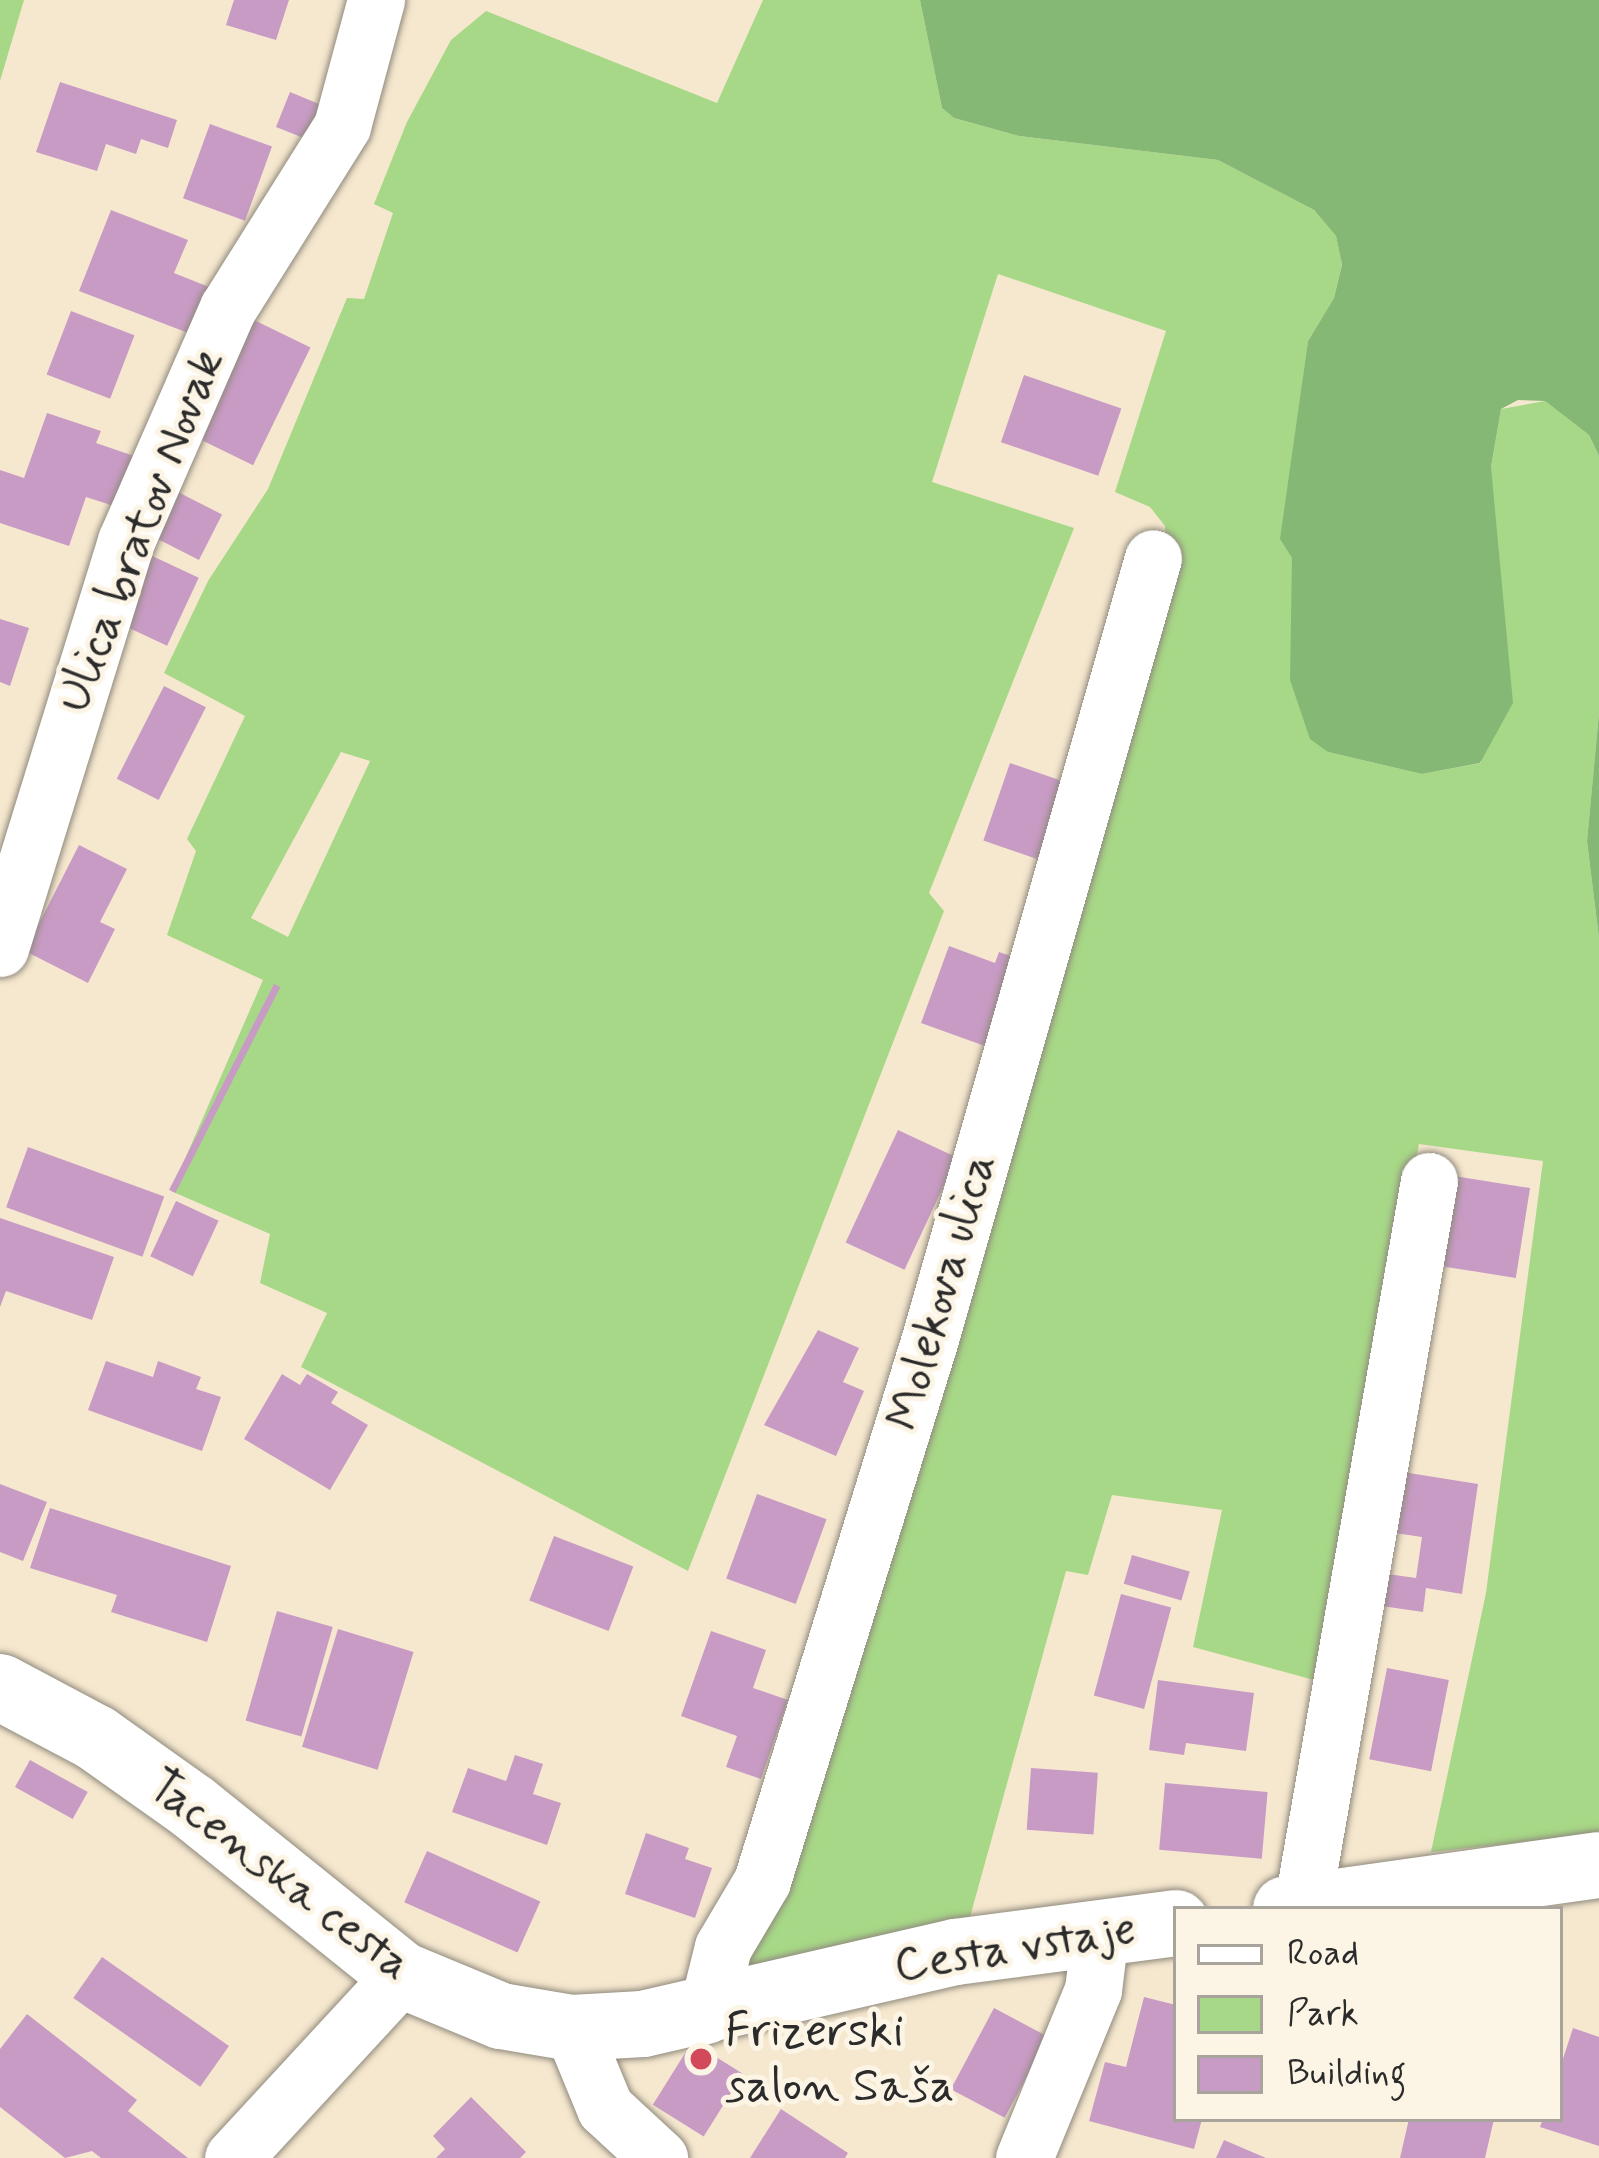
<!DOCTYPE html>
<meta charset="utf-8">
<style>
body{margin:0}
#map{position:relative;width:1599px;height:2158px;overflow:hidden;background:#f6e8cf;font-family:Mynerve,sans-serif}
div>[style]{position:absolute}
.green>*{inset:0;background:#a7d887}
.forest>*{inset:0;background:#85b874}
.building>*{inset:0;background:#c89bc5;transform-origin:0 0}
.roads{filter:drop-shadow(0 0 3px #908a7d) drop-shadow(0 0 3px #908a7d)}
.minor>*{height:57px;margin:-28.5px;padding:0 28.5px;transform-origin:28.5px;border-radius:28.5px;background:#fff}
.major>*{height:66px;margin:-33px;padding:0 33px;transform-origin:33px;border-radius:33px;background:#fff}
.dots>*{width:33px;height:33px;translate:-50% -50%;box-sizing:border-box;border:6px solid #fcf5e5;border-radius:50%}
span{translate:-50% -50%;white-space:nowrap;text-align:center;line-height:1.15;-webkit-text-stroke:10px #fcf5e5;paint-order:stroke}
.street-label{font-size:48px;color:#2b2b2b}
.poi-label{font-size:48px;color:#2b2b2b}
.left{translate:0 -50%;text-align:left}
.legend{position:absolute;left:1173px;top:1906px;width:390px;height:216px;box-sizing:border-box;background:#fcf5e5;border:3px solid #a8a49b;margin:0;padding:15px 21px;list-style:none;font-size:36px;color:#2b2b2b}
.legend li{display:flex;align-items:center;gap:24px;height:60px}
.legend b{width:60px;border:3px solid #a8a49b}
</style>
<div id="map">
<div class="green">
<i style="clip-path:polygon(0 0,24px 0,0 81px)"></i>
<i style="clip-path:polygon(evenodd,763px 0,920px 0,942px 108px,954px 118px,1019px 136px,1218px 160px,1314px 210px,1336px 236px,1342px 263px,1334px 298px,1308px 341px,1281px 539px,1292px 558px,1295px 610px,1328px 752px,1422px 774px,1481px 763px,1491px 467px,1501px 409px,1545px 401px,1589px 435px,1599px 456px,1599px 713px,1587px 841px,1599px 938px,1599px 1834px,1431px 1852px,1486px 1593px,1543px 1161px,1419px 1144px,1325px 1683px,1193px 1647px,1222px 1510px,1112px 1495px,1088px 1575px,1066px 1571px,970px 1917px,739px 1976px,1166px 551px,1165px 526px,1150px 507px,1115px 492px,1166px 331px,998px 274px,932px 482px,1074px 528px,929px 893px,944px 911px,688px 1571px,301px 1367px,327px 1313px,260px 1283px,270px 1234px,171px 1191px,263px 980px,167px 935px,196px 851px,187px 839px,245px 716px,164px 673px,208px 581px,268px 489px,347px 298px,364px 299px,393px 213px,374px 204px,407px 122px,451px 40px,486px 11px,717px 103px,763px 0,341px 752px,370px 761px,288px 937px,251px 918px,341px 752px)"></i>
</div>
<div class="forest">
<i style="clip-path:polygon(920px 0,1599px 0,1599px 456px,1589px 435px,1545px 401px,1518px 400px,1501px 409px,1491px 467px,1513px 703px,1480px 763px,1422px 774px,1328px 752px,1310px 739px,1290px 680px,1292px 558px,1280px 539px,1308px 341px,1334px 298px,1342px 264px,1336px 236px,1314px 210px,1218px 160px,1019px 136px,954px 118px,942px 108px)"></i>
<i style="clip-path:polygon(1599px 713px,1599px 938px,1587px 841px)"></i>
</div>
<div class="building">
<i style="clip-path:polygon(234px 0,289px 0,276px 40px,226px 25px)"></i>
<i style="clip-path:polygon(60px 82px,177px 120px,168px 148px,141px 139px,136px 154px,106px 144px,97px 171px,36px 152px)"></i>
<i style="clip-path:polygon(290px 92px,319px 104px,316px 143px,276px 127px)"></i>
<i style="left:210px;top:124px;width:66px;height:79px;rotate:20deg"></i>
<i style="clip-path:polygon(111px 210px,188px 240px,174px 273px,214px 289px,196px 336px,79px 291px)"></i>
<i style="left:71px;top:311px;width:68px;height:68px;rotate:21deg"></i>
<i style="left:244px;top:315px;width:74px;height:131px;rotate:26deg"></i>
<i style="left:1024px;top:375px;width:103px;height:71px;rotate:19deg"></i>
<i style="clip-path:polygon(47px 413px,101px 431px,96px 443px,137px 457px,120px 508px,86px 497px,69px 546px,0 523px,0 470px,24px 478px)"></i>
<i style="left:174px;top:490px;width:54px;height:51px;rotate:27deg"></i>
<i style="left:148px;top:554px;width:56px;height:75px;rotate:25deg"></i>
<i style="clip-path:polygon(0 619px,29px 628px,10px 686px,0 682px)"></i>
<i style="left:164px;top:686px;width:47px;height:104px;rotate:27deg"></i>
<i style="left:1010px;top:763px;width:62px;height:82px;rotate:19deg"></i>
<i style="clip-path:polygon(79px 845px,127px 869px,100px 922px,115px 929px,88px 983px,25px 951px)"></i>
<i style="clip-path:polygon(949px 946px,995px 963px,999px 952px,1028px 962px,996px 1050px,921px 1023px)"></i>
<i style="left:274px;top:984px;width:7px;height:231px;rotate:27deg"></i>
<i style="left:898px;top:1130px;width:65px;height:124px;rotate:25deg"></i>
<i style="left:28px;top:1147px;width:145px;height:64px;rotate:20deg"></i>
<i style="left:1454px;top:1176px;width:77px;height:91px;rotate:9deg"></i>
<i style="left:176px;top:1201px;width:47px;height:61px;rotate:25deg"></i>
<i style="clip-path:polygon(0 1218px,114px 1257px,92px 1320px,6px 1291px,0 1307px)"></i>
<i style="clip-path:polygon(818px 1330px,859px 1348px,843px 1382px,864px 1391px,836px 1456px,764px 1425px)"></i>
<i style="clip-path:polygon(106px 1361px,153px 1377px,158px 1361px,201px 1377px,196px 1389px,221px 1397px,202px 1451px,88px 1410px)"></i>
<i style="clip-path:polygon(282px 1374px,300px 1385px,307px 1374px,338px 1392px,331px 1403px,368px 1425px,330px 1490px,244px 1439px)"></i>
<i style="clip-path:polygon(1390px 1470px,1478px 1484px,1462px 1594px,1426px 1588px,1423px 1612px,1368px 1604px,1373px 1572px,1416px 1578px,1422px 1537px,1381px 1531px)"></i>
<i style="clip-path:polygon(0 1484px,47px 1502px,23px 1561px,0 1552px)"></i>
<i style="left:757px;top:1494px;width:74px;height:90px;rotate:20deg"></i>
<i style="clip-path:polygon(50px 1508px,231px 1566px,207px 1642px,111px 1612px,117px 1595px,30px 1568px)"></i>
<i style="left:554px;top:1536px;width:85px;height:69px;rotate:21deg"></i>
<i style="left:1132px;top:1555px;width:60px;height:30px;rotate:16deg"></i>
<i style="left:1121px;top:1594px;width:52px;height:105px;rotate:15deg"></i>
<i style="left:277px;top:1611px;width:58px;height:114px;rotate:16deg"></i>
<i style="left:338px;top:1629px;width:79px;height:123px;rotate:17deg"></i>
<i style="clip-path:polygon(711px 1631px,766px 1650px,753px 1688px,788px 1700px,761px 1779px,726px 1767px,737px 1736px,681px 1716px)"></i>
<i style="left:1387px;top:1668px;width:63px;height:93px;rotate:11deg"></i>
<i style="clip-path:polygon(1158px 1680px,1254px 1693px,1246px 1751px,1186px 1743px,1184px 1755px,1149px 1750px)"></i>
<i style="clip-path:polygon(515px 1755px,543px 1764px,533px 1794px,561px 1803px,547px 1845px,452px 1812px,468px 1768px,506px 1781px)"></i>
<i style="left:30px;top:1760px;width:66px;height:31px;rotate:29deg"></i>
<i style="left:1031px;top:1768px;width:67px;height:62px;rotate:4deg"></i>
<i style="left:1165px;top:1783px;width:103px;height:67px;rotate:5deg"></i>
<i style="clip-path:polygon(646px 1833px,689px 1848px,685px 1859px,712px 1868px,695px 1918px,625px 1894px)"></i>
<i style="left:427px;top:1851px;width:124px;height:56px;rotate:24deg"></i>
<i style="left:102px;top:1957px;width:155px;height:50px;rotate:35deg"></i>
<i style="clip-path:polygon(1144px 1997px,1176px 2005px,1176px 2119px,1202px 2119px,1194px 2149px,1089px 2121px,1105px 2062px,1126px 2067px)"></i>
<i style="left:994px;top:2008px;width:61px;height:92px;rotate:28deg"></i>
<i style="clip-path:polygon(27px 2014px,137px 2100px,128px 2111px,188px 2158px,101px 2158px,92px 2151px,65px 2158px,0 2107px,0 2049px)"></i>
<i style="clip-path:polygon(1573px 2028px,1599px 2037px,1599px 2146px,1540px 2127px,1543px 2119px,1560px 2119px,1560px 2068px)"></i>
<i style="left:692px;top:2042px;width:60px;height:74px;rotate:32deg"></i>
<i style="clip-path:polygon(471px 2097px,526px 2152px,520px 2158px,436px 2158px,445px 2149px,433px 2136px)"></i>
<i style="clip-path:polygon(781px 2109px,848px 2153px,845px 2158px,750px 2158px)"></i>
<i style="clip-path:polygon(1409px 2119px,1494px 2119px,1485px 2158px,1400px 2158px)"></i>
<i style="clip-path:polygon(1224px 2140px,1266px 2158px,1216px 2158px)"></i>
</div>
<div class="roads">
<div class="minor">
<i style="left:0;top:948px;width:426px;rotate:-72.8deg"></i>
<i style="left:126px;top:541px;width:254px;rotate:-66.4deg"></i>
<i style="left:228px;top:308px;width:215px;rotate:-57.9deg"></i>
<i style="left:342px;top:126px;width:131px;rotate:-74.9deg"></i>
<i style="left:1302px;top:1907px;width:737px;rotate:-80.08deg"></i>
<i style="left:706px;top:2015px;width:70px;rotate:-76deg"></i>
<i style="left:723px;top:1947px;width:77px;rotate:-59.4deg"></i>
<i style="left:762px;top:1881px;width:564px;rotate:-72.79deg"></i>
<i style="left:929px;top:1342px;width:815px;rotate:-74.05deg"></i>
<i style="left:572px;top:2028px;width:87px;rotate:67.6deg"></i>
<i style="left:605px;top:2108px;width:74px;rotate:42.8deg"></i>
<i style="left:233px;top:2158px;width:249px;rotate:-47.3deg"></i>
<i style="left:1024px;top:2158px;width:182px;rotate:-67.7deg"></i>
<i style="left:1093px;top:1990px;width:57px;rotate:-83deg"></i>
</div>
<div class="major">
<i style="left:0;top:1687px;width:109px;rotate:28deg"></i>
<i style="left:96px;top:1738px;width:119px;rotate:35.4deg"></i>
<i style="left:193px;top:1807px;width:268px;rotate:38.8deg"></i>
<i style="left:402px;top:1975px;width:107px;rotate:22.5deg"></i>
<i style="left:501px;top:2016px;width:72px;rotate:9.6deg"></i>
<i style="left:572px;top:2028px;width:71px;rotate:-3.2deg"></i>
<i style="left:643px;top:2024px;width:321px;rotate:-13deg"></i>
<i style="left:956px;top:1952px;width:222px;rotate:-7.5deg"></i>
<i style="left:1286px;top:1909px;width:316px;rotate:-8deg"></i>
</div>
</div>
<div class="dots">
<i style="left:701px;top:2059px;background:#d1495b"></i>
</div>
<div class="street-label">
<span style="left:141px;top:531px;rotate:-69deg">Ulica bratov Novak</span>
<span style="left:942px;top:1292px;rotate:-74deg">Molekova ulica</span>
<span style="left:279px;top:1875px;rotate:37deg">Tacenska cesta</span>
<span style="left:1015px;top:1948px;rotate:-9deg">Cesta vstaje</span>
</div>
<div class="poi-label">
<span class="left" style="left:725px;top:2059px">Frizerski<br>salon Saša</span>
</div>
<ul class="legend">
<li><b style="height:15px;background:#fff"></b>Road</li>
<li><b style="height:33px;background:#a7d887"></b>Park</li>
<li><b style="height:33px;background:#c89bc5"></b>Building</li>
</ul>
</div>
